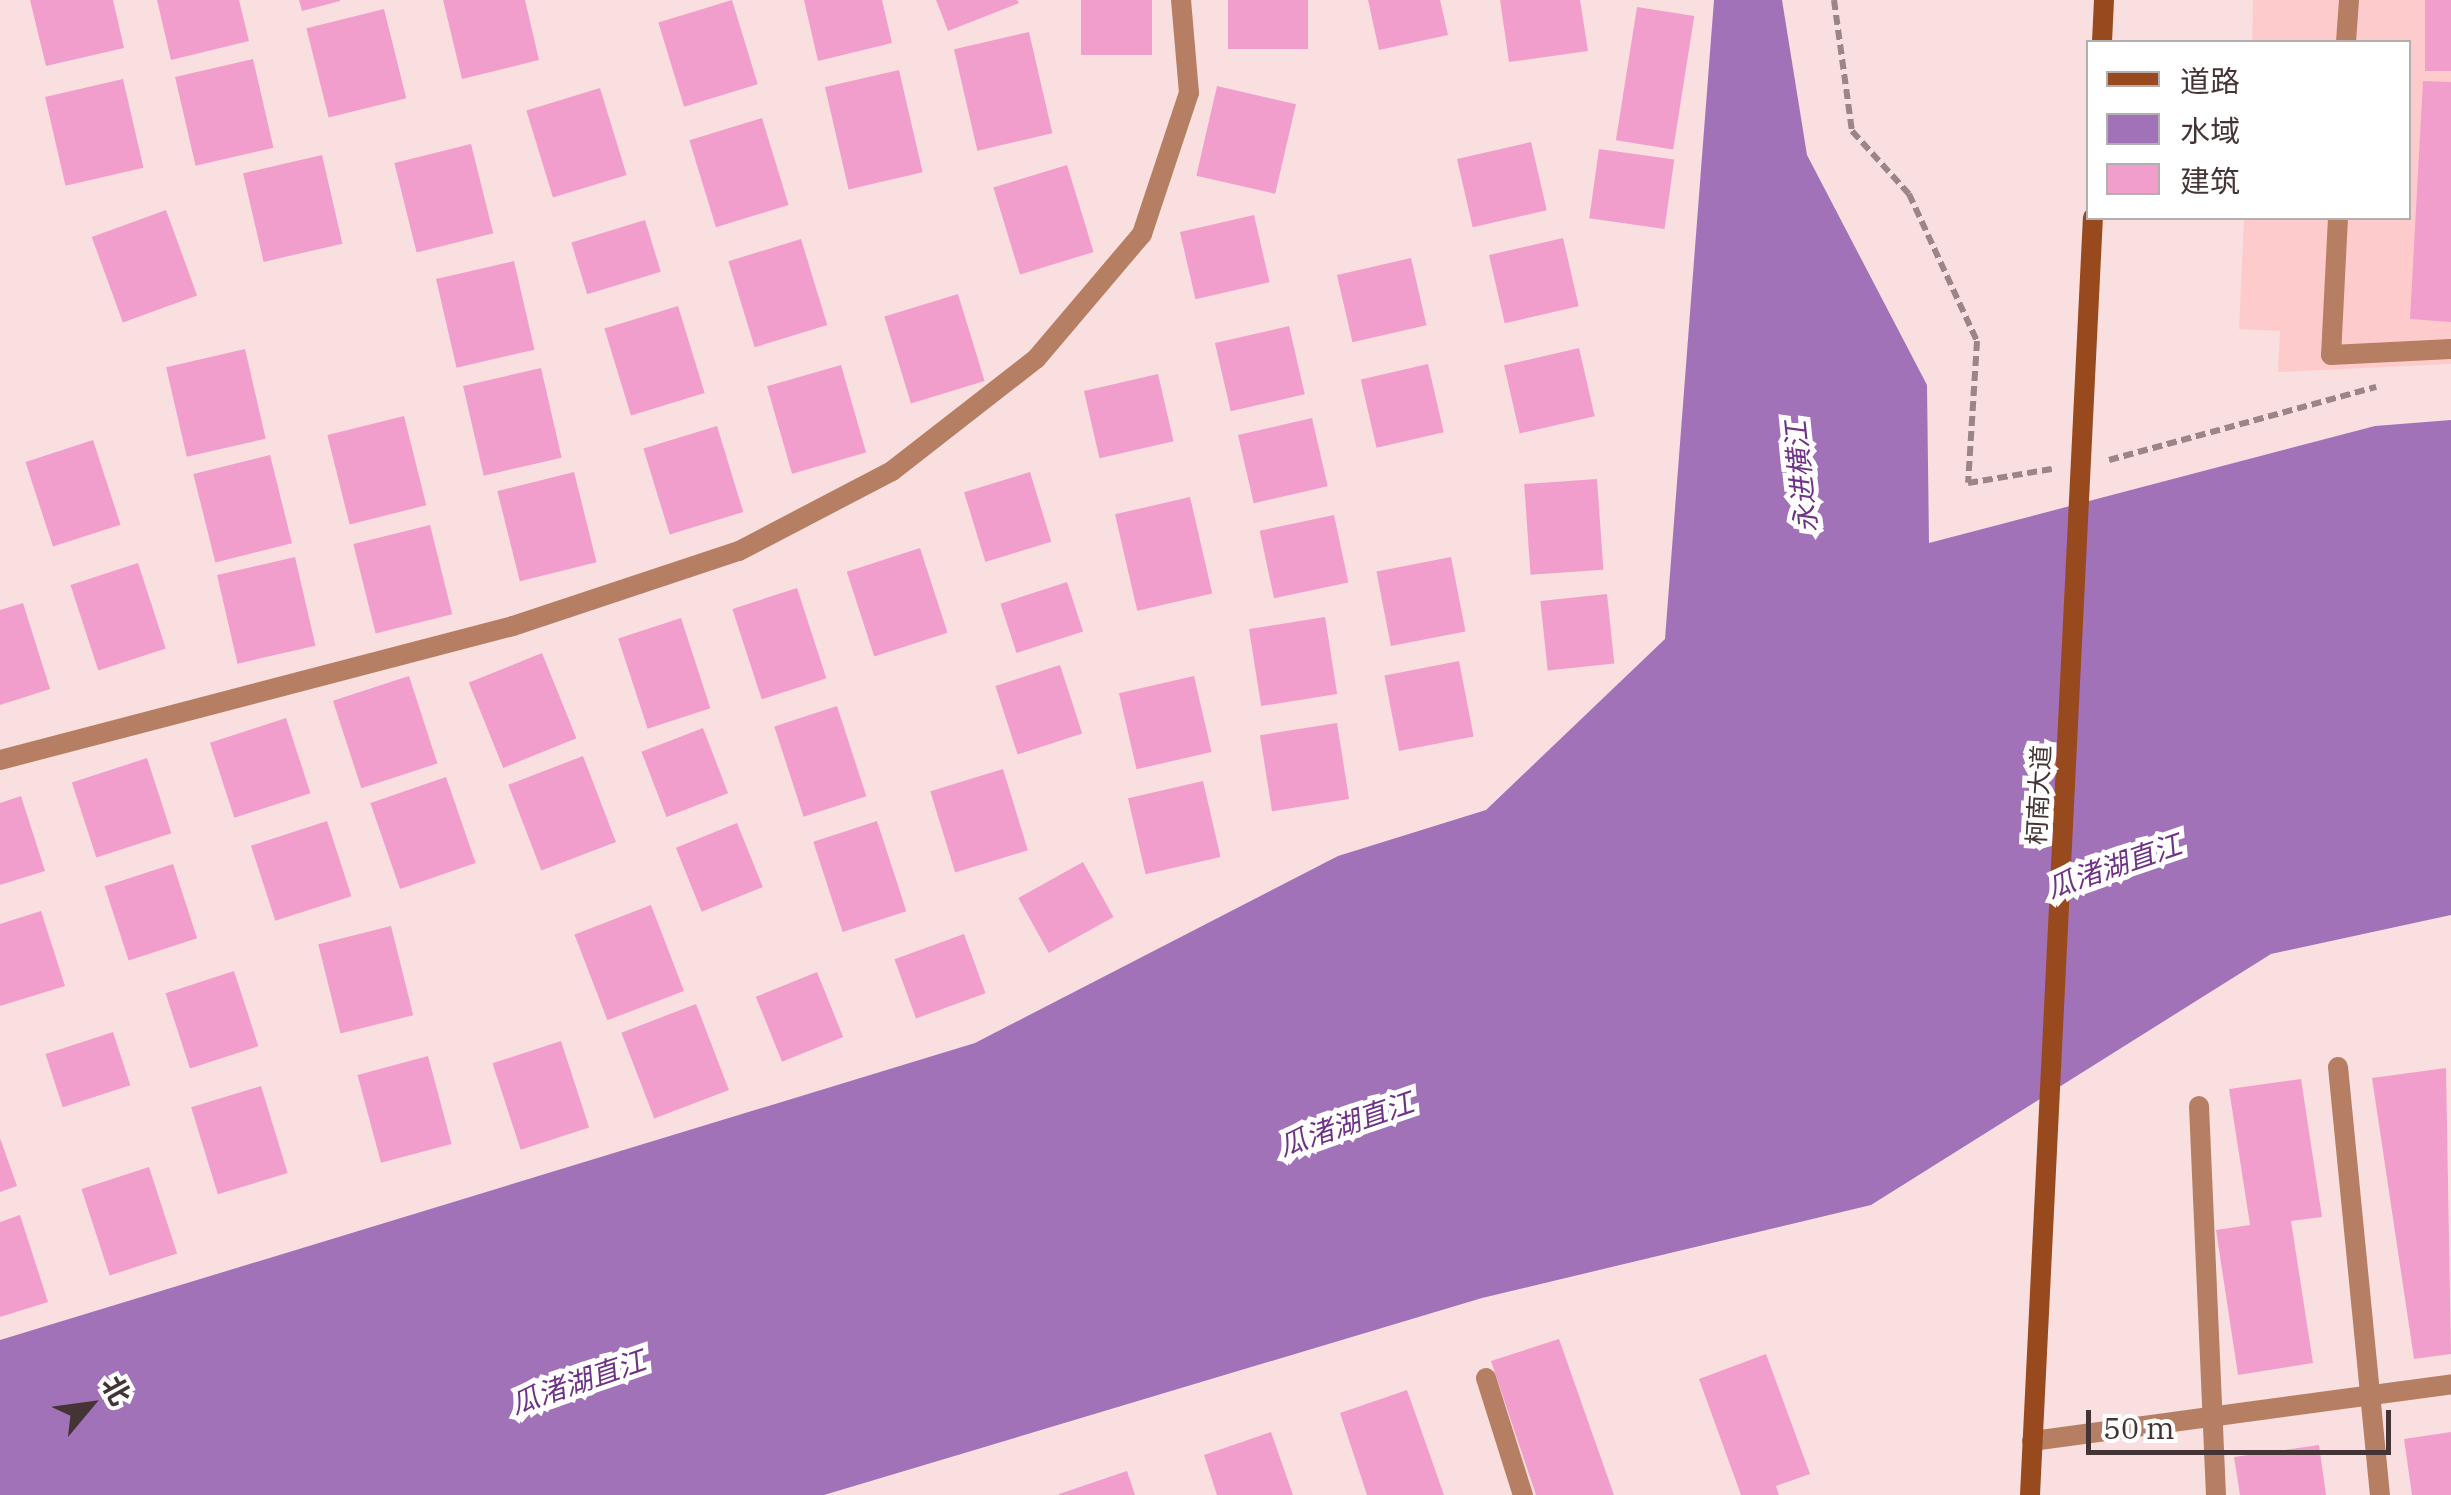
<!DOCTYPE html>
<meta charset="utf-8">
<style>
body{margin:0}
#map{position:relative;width:2451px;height:1495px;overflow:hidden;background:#fadfe0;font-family:"IBM Plex Serif","Noto Sans SC",serif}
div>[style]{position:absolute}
.built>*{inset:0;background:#fecbcc}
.water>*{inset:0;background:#a272b8}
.building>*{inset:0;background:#f29ecd;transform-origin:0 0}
.path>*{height:6px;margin-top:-3px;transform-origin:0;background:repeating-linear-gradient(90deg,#9b8586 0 10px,transparent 0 15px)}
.lane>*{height:20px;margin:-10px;padding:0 10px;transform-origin:10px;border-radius:10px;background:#b67f64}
.street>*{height:20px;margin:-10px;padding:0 10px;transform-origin:10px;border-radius:10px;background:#b67f64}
.secondary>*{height:20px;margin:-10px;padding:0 10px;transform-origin:10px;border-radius:10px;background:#984a1e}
span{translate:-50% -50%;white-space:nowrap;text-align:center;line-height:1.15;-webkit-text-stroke:10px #fff;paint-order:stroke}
.street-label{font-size:25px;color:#453435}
.water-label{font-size:28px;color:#6e3287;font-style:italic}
.legend{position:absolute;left:2086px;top:40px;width:325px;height:180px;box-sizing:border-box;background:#fff;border:2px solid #b5aeae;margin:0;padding:12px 18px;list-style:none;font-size:30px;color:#453435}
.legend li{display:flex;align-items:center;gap:20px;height:50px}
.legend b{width:50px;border:2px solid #b5aeae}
.north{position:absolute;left:40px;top:1355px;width:100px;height:100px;-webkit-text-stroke:8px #fff;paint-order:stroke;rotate:61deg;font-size:28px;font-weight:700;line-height:40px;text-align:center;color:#453435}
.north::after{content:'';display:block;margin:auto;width:35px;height:45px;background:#453435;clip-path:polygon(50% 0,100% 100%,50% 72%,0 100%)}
.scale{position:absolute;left:2086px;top:1410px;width:305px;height:45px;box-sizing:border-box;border:5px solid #453435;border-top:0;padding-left:12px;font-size:30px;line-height:35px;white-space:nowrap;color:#453435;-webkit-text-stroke:8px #fff;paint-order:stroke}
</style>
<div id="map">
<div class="built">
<i style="clip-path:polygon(2253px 0,2451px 0,2451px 364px,2278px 372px,2280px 331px,2239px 329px,2244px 218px,2408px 218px,2408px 42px,2252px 42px)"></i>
</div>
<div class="water">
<i style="clip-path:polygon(1714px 0,1782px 0,1807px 155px,1927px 385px,1929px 543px,2375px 426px,2451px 420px,2451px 915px,2271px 954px,1871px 1205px,1482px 1298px,824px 1495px,0 1495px,0 1340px,975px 1043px,1338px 856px,1486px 810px,1665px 639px)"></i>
</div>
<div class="building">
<i style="clip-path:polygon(30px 0,113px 0,124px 48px,46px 66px)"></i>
<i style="clip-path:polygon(157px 0,239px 0,249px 41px,171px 60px)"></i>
<i style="clip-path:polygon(299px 0,340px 0,340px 1px,302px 11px)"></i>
<i style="clip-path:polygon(443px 0,525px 0,539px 60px,462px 79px)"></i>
<i style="left:732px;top:0;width:88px;height:77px;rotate:73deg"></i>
<i style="clip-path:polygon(804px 0,882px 0,892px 43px,818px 61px)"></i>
<i style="clip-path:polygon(936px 0,1017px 0,1019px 3px,948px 31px)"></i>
<i style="left:1081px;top:0;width:71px;height:55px"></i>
<i style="left:1228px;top:0;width:80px;height:49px"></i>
<i style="clip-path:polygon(1368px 0,1440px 0,1448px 35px,1379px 50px)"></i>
<i style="clip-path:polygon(1500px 0,1580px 0,1588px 51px,1509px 62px)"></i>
<i style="left:2425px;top:0;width:26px;height:71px"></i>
<i style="left:1637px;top:7px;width:58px;height:135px;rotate:9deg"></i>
<i style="left:384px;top:9px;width:92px;height:80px;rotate:76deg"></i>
<i style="left:1029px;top:32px;width:104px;height:77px;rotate:77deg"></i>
<i style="left:253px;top:59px;width:91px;height:80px;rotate:77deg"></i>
<i style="left:899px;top:70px;width:105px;height:76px;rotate:77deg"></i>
<i style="left:123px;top:79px;width:91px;height:80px;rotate:77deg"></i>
<i style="clip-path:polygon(2423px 81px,2451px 82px,2451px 322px,2410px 319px)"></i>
<i style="left:1217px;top:86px;width:81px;height:92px;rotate:13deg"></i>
<i style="left:600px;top:88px;width:91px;height:77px;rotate:73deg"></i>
<i style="left:762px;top:118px;width:91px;height:76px;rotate:73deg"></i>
<i style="left:1531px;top:142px;width:70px;height:76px;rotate:77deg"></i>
<i style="left:471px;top:144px;width:92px;height:79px;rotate:76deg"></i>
<i style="left:1599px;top:149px;width:76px;height:70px;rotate:8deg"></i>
<i style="left:322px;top:155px;width:91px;height:81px;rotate:77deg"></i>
<i style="left:1067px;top:165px;width:91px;height:77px;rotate:73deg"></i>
<i style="left:166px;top:210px;width:91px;height:79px;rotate:70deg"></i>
<i style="left:1254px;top:215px;width:69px;height:76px;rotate:77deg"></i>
<i style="left:645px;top:220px;width:54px;height:77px;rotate:73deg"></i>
<i style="left:1563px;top:238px;width:70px;height:76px;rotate:77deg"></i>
<i style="left:801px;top:239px;width:90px;height:76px;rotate:73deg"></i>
<i style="left:1411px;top:258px;width:69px;height:76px;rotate:77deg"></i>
<i style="left:514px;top:261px;width:91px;height:80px;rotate:77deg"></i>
<i style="left:958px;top:294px;width:91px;height:77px;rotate:73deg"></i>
<i style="left:678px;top:306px;width:91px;height:77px;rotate:73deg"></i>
<i style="left:1289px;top:326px;width:70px;height:76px;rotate:77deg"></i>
<i style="left:1579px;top:348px;width:70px;height:77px;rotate:77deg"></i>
<i style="left:245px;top:349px;width:92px;height:81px;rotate:77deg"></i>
<i style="left:1428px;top:364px;width:70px;height:69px;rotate:77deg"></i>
<i style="left:841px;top:365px;width:91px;height:77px;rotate:74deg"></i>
<i style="left:541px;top:368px;width:92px;height:80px;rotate:77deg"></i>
<i style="left:1158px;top:374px;width:69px;height:76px;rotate:77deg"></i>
<i style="left:404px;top:416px;width:92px;height:79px;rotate:76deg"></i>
<i style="left:1312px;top:418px;width:70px;height:76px;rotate:77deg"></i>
<i style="left:717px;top:426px;width:90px;height:77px;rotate:73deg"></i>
<i style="left:93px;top:440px;width:89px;height:71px;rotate:72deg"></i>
<i style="left:270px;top:455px;width:91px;height:79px;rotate:76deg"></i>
<i style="left:574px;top:472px;width:93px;height:79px;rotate:76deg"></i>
<i style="left:1030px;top:472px;width:73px;height:69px;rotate:73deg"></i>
<i style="left:1597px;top:479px;width:91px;height:73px;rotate:86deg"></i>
<i style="left:1190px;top:497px;width:99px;height:77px;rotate:77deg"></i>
<i style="left:1334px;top:515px;width:69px;height:76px;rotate:78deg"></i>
<i style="left:430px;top:525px;width:92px;height:79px;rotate:76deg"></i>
<i style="left:920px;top:548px;width:89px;height:77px;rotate:72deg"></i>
<i style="left:295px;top:557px;width:91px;height:80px;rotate:77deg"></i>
<i style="left:1451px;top:557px;width:76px;height:76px;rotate:79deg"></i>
<i style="left:138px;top:563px;width:90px;height:71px;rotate:72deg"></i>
<i style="left:1067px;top:582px;width:52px;height:70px;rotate:72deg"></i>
<i style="left:797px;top:588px;width:95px;height:68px;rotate:72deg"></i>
<i style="left:1607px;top:594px;width:70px;height:67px;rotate:84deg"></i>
<i style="clip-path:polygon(23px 603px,50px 689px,0 705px,0 610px)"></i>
<i style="left:1325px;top:617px;width:78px;height:77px;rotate:81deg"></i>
<i style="left:681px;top:618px;width:95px;height:66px;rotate:72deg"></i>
<i style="left:542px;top:653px;width:92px;height:79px;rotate:68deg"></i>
<i style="left:1459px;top:661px;width:77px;height:76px;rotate:79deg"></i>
<i style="left:1060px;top:665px;width:72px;height:68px;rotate:72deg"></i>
<i style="left:409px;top:676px;width:92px;height:80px;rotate:72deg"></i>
<i style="left:1194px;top:676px;width:78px;height:77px;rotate:77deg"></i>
<i style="left:837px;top:706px;width:95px;height:66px;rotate:72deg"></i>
<i style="left:286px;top:718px;width:79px;height:80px;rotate:72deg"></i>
<i style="left:1337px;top:723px;width:77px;height:78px;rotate:81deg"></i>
<i style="left:703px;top:728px;width:70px;height:66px;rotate:69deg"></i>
<i style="left:583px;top:756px;width:92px;height:80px;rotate:69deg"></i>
<i style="left:147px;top:758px;width:79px;height:79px;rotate:72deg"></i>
<i style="left:1003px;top:769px;width:85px;height:76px;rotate:73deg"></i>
<i style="left:446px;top:777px;width:91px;height:80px;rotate:71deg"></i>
<i style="left:1203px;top:781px;width:78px;height:77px;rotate:77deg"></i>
<i style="clip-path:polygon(21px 796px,45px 871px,0 885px,0 803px)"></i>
<i style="left:327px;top:821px;width:79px;height:80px;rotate:72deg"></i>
<i style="left:877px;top:821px;width:95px;height:67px;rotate:72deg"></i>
<i style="left:737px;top:823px;width:69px;height:66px;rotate:68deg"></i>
<i style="left:1083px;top:862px;width:63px;height:74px;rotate:61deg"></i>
<i style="left:173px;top:864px;width:78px;height:72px;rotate:72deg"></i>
<i style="left:651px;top:905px;width:92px;height:82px;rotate:69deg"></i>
<i style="clip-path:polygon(41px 911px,65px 986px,0 1006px,0 924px)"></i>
<i style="left:391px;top:926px;width:92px;height:75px;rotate:76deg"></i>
<i style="left:964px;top:934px;width:63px;height:74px;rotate:70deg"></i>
<i style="left:234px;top:971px;width:79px;height:72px;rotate:72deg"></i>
<i style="left:817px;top:972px;width:70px;height:66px;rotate:68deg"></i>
<i style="left:696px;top:1004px;width:92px;height:80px;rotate:69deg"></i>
<i style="left:113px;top:1032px;width:56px;height:71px;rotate:72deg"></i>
<i style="left:561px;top:1041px;width:91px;height:72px;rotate:72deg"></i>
<i style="left:428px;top:1056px;width:91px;height:73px;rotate:75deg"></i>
<i style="clip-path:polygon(2446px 1068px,2451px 1354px,2414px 1359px,2372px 1078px)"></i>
<i style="clip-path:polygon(2301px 1079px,2322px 1217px,2291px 1221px,2313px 1363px,2238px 1375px,2216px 1230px,2250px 1225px,2229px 1089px)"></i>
<i style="left:261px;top:1086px;width:91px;height:73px;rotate:73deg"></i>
<i style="clip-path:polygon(0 1138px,17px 1186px,0 1192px)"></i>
<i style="left:149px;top:1167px;width:91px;height:71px;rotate:72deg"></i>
<i style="clip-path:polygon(20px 1215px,48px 1302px,0 1317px,0 1222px)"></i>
<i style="clip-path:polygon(1559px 1339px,1614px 1495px,1536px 1495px,1491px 1361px)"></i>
<i style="clip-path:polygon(1766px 1354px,1810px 1474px,1776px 1486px,1779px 1495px,1741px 1495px,1699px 1379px)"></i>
<i style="clip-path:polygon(1407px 1390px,1444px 1495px,1367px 1495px,1340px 1413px)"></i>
<i style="clip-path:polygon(1271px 1432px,1293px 1495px,1217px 1495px,1204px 1455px)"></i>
<i style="clip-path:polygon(2451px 1432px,2451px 1495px,2412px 1495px,2404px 1439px)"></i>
<i style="clip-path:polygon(2319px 1445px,2326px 1495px,2240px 1495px,2234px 1457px)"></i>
<i style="clip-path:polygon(1127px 1471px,1135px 1495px,1059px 1495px,1059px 1494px)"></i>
</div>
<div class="path">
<i style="left:1834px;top:0;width:132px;rotate:82.2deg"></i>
<i style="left:1852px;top:131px;width:85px;rotate:47.9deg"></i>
<i style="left:1909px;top:194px;width:162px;rotate:65.2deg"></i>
<i style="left:1977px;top:341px;width:142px;rotate:93.6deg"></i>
<i style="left:1968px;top:483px;width:85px;rotate:-9.5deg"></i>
<i style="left:2109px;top:460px;width:277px;rotate:-15.3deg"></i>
</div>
<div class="lane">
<i style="left:2346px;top:42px;width:42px;rotate:-85.9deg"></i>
<i style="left:2338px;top:218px;width:137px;rotate:92.9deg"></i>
<i style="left:2331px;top:355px;width:120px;rotate:-2.9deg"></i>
<i style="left:2338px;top:1067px;width:430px;rotate:84.4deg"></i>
<i style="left:2199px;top:1106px;width:389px;rotate:87.5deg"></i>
<i style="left:1486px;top:1378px;width:123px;rotate:72.5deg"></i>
<i style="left:2032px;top:1441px;width:423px;rotate:-7.7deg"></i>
</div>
<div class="street">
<i style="left:0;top:760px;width:530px;rotate:-14.64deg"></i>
<i style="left:513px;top:626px;width:238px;rotate:-18.4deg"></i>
<i style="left:739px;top:551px;width:173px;rotate:-27.6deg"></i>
<i style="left:892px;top:471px;width:182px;rotate:-37.9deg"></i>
<i style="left:1036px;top:359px;width:164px;rotate:-49.7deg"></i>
<i style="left:1142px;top:234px;width:149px;rotate:-71.6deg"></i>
<i style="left:1189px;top:93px;width:93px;rotate:-94.9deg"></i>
</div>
<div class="secondary">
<i style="left:2102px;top:42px;width:42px;rotate:-87.3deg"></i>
<i style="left:2030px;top:1495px;width:1279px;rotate:-87.18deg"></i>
</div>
<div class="street-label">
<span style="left:2039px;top:795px;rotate:-87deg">柯南大道</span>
</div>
<div class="water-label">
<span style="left:1801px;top:477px;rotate:-96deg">永进横江</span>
<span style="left:2114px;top:866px;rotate:-19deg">瓜渚湖直江</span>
<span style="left:1346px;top:1124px;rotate:-19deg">瓜渚湖直江</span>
<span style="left:578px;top:1382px;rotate:-19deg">瓜渚湖直江</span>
</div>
<ul class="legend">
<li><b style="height:12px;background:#984a1e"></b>道路</li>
<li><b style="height:28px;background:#a272b8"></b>水域</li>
<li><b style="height:28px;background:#f29ecd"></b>建筑</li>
</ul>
<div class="north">北</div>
<div class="scale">50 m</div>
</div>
